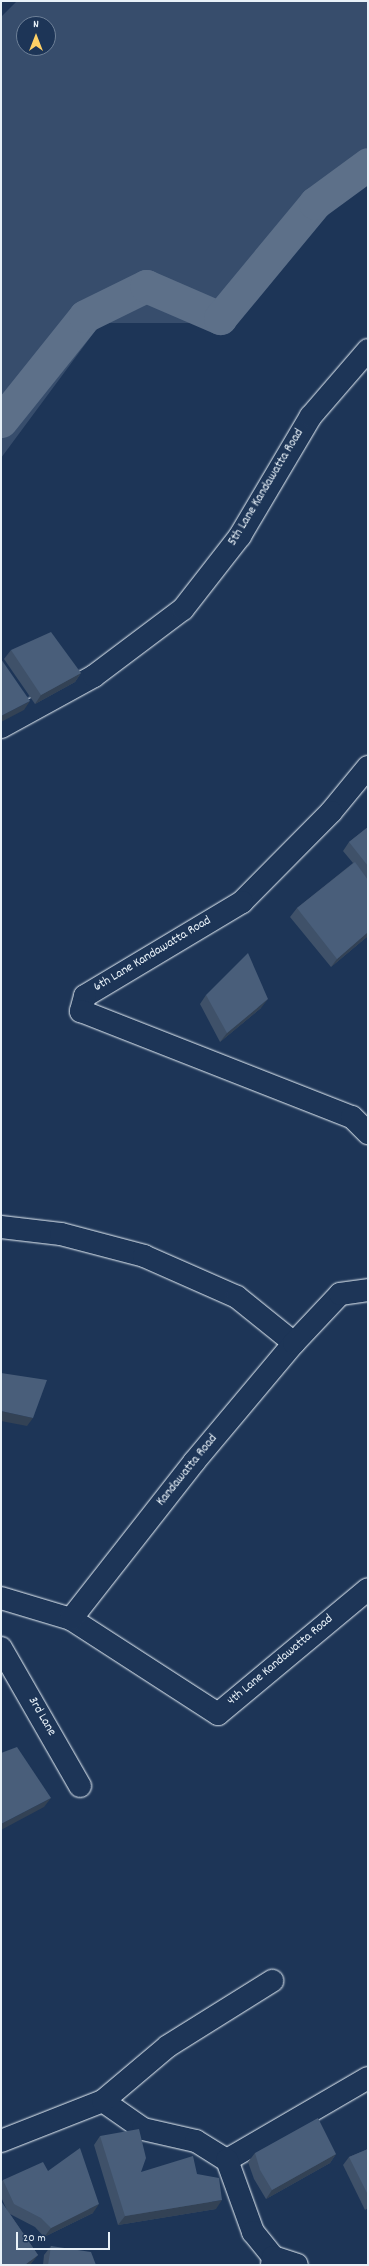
<!DOCTYPE html>
<style>
body{margin:0}
#map{position:relative;width:369px;height:2266px;overflow:hidden;background:#1d3557;font-family:Dekko,sans-serif}
div>[style]{position:absolute}
.green>*{inset:0;background:#374d6c}
.canal>*{height:33px;margin:-16.5px;padding:0 16.5px;transform-origin:16.5px;border-radius:16.5px;background:#5d7089}
.roads{filter:drop-shadow(0 0 1px #e8f1f8) drop-shadow(0 0 1px #e8f1f8)}
.minor>*{height:22px;margin:-11px;padding:0 11px;transform-origin:11px;border-radius:11px;background:#1d3557}
.wall>*{inset:0;background:#3f5169}
.shaded-wall>*{inset:0;background:#334255}
.building>*{inset:0;background:#495e7a}
span{translate:-50% -50%;white-space:nowrap;text-align:center;line-height:1.15;-webkit-text-stroke:3px #1d3557;paint-order:stroke}
.street-label{font-size:13px;color:#e8f1f8}
.frame{position:absolute;inset:0;border:2px solid #e8f1f8;pointer-events:none}
.north{position:absolute;left:16px;top:16px;width:40px;height:40px;box-sizing:border-box;background:#1d3557;border:1px solid #6e8097;border-radius:50%;rotate:0deg;font-size:11px;font-weight:700;line-height:16px;text-align:center;color:#e8f1f8}
.north::after{content:'';display:block;margin:auto;width:14px;height:18px;background:#ffd166;clip-path:polygon(50% 0,100% 100%,50% 72%,0 100%)}
.scale{position:absolute;left:16px;top:2232px;width:94px;height:18px;box-sizing:border-box;border:2px solid #e8f1f8;border-top:0;padding-left:5px;font-size:12px;line-height:14px;white-space:nowrap;color:#e8f1f8;-webkit-text-stroke:3px #1d3557;paint-order:stroke}
</style>
<div id="map">
<div class="green">
<i style="clip-path:polygon(evenodd,17px 1px,368px 1px,368px 147px,203px 323px,101px 323px,1px 458px,1px 17px,17px 1px,24px 24px,48px 24px,48px 48px,24px 48px,24px 24px)"></i>
</div>
<div class="canal">
<i style="left:1px;top:421px;width:134px;rotate:-51.3deg"></i>
<i style="left:85px;top:316px;width:68px;rotate:-26.2deg"></i>
<i style="left:146px;top:286px;width:81px;rotate:23.4deg"></i>
<i style="left:220px;top:318px;width:149px;rotate:-50.4deg"></i>
<i style="left:315px;top:203px;width:66px;rotate:-36.3deg"></i>
</div>
<div class="roads">
<div class="minor">
<i style="left:1px;top:727px;width:106px;rotate:-28.7deg"></i>
<i style="left:94px;top:676px;width:111px;rotate:-37deg"></i>
<i style="left:183px;top:609px;width:93px;rotate:-52deg"></i>
<i style="left:240px;top:536px;width:139px;rotate:-59.4deg"></i>
<i style="left:311px;top:416px;width:87px;rotate:-49.2deg"></i>
<i style="left:368px;top:767px;width:58px;rotate:129.4deg"></i>
<i style="left:331px;top:812px;width:127px;rotate:134.7deg"></i>
<i style="left:242px;top:902px;width:183px;rotate:149.1deg"></i>
<i style="left:85px;top:996px;width:16px;rotate:105deg"></i>
<i style="left:81px;top:1011px;width:291px;rotate:21.4deg"></i>
<i style="left:352px;top:1117px;width:23px;rotate:45deg"></i>
<i style="left:1px;top:1227px;width:60px;rotate:6.7deg"></i>
<i style="left:61px;top:1234px;width:86px;rotate:14.8deg"></i>
<i style="left:144px;top:1256px;width:102px;rotate:23.8deg"></i>
<i style="left:237px;top:1297px;width:73px;rotate:38.9deg"></i>
<i style="left:1px;top:1598px;width:73px;rotate:16.7deg"></i>
<i style="left:71px;top:1619px;width:175px;rotate:32.9deg"></i>
<i style="left:218px;top:1714px;width:195px;rotate:-39.8deg"></i>
<i style="left:71px;top:1619px;width:199px;rotate:-51.9deg"></i>
<i style="left:194px;top:1462px;width:155px;rotate:-50deg"></i>
<i style="left:294px;top:1343px;width:67px;rotate:-46.8deg"></i>
<i style="left:340px;top:1294px;width:28px;rotate:-8deg"></i>
<i style="left:1px;top:1648px;width:159px;rotate:60.2deg"></i>
<i style="left:103px;top:2101px;width:49px;rotate:35deg"></i>
<i style="left:143px;top:2129px;width:54px;rotate:12.8deg"></i>
<i style="left:196px;top:2141px;width:36px;rotate:32deg"></i>
<i style="left:1px;top:2141px;width:110px;rotate:-21.4deg"></i>
<i style="left:103px;top:2101px;width:85px;rotate:-40.2deg"></i>
<i style="left:168px;top:2046px;width:123px;rotate:-32deg"></i>
<i style="left:227px;top:2160px;width:163px;rotate:-30.2deg"></i>
<i style="left:227px;top:2160px;width:77px;rotate:70.1deg"></i>
<i style="left:253px;top:2232px;width:32px;rotate:51deg"></i>
<i style="left:273px;top:2257px;width:8px;rotate:97deg"></i>
<i style="left:273px;top:2257px;width:25px;rotate:18deg"></i>
</div>
</div>
<div class="wall">
<i style="clip-path:polygon(11px 650px,81px 673px,75px 682px,35px 704px,4px 659px)"></i>
<i style="clip-path:polygon(368px 827px,368px 936px,331px 967px,290px 917px,297px 908px,353px 863px,343px 851px,349px 842px)"></i>
<i style="clip-path:polygon(206px 995px,261px 1008px,220px 1042px,200px 1004px)"></i>
<i style="clip-path:polygon(100px 2136px,141px 2172px,197px 2174px,216px 2209px,118px 2225px,94px 2145px)"></i>
<i style="clip-path:polygon(368px 2149px,368px 2208px,365px 2210px,343px 2165px,349px 2157px)"></i>
<i style="clip-path:polygon(255px 2153px,336px 2154px,330px 2163px,266px 2199px,254px 2179px,248px 2162px)"></i>
<i style="clip-path:polygon(48px 2171px,93px 2213px,44px 2237px,35px 2227px,10px 2214px,38px 2255px,31px 2263px,1px 2197px,1px 2182px,3px 2180px)"></i>
<i style="clip-path:polygon(51px 2246px,96px 2265px,43px 2265px,44px 2255px)"></i>
</div>
<div class="shaded-wall">
<i style="clip-path:polygon(81px 673px,75px 682px,35px 704px,41px 695px)"></i>
<i style="clip-path:polygon(30px 701px,24px 710px,1px 722px,1px 716px)"></i>
<i style="clip-path:polygon(368px 932px,368px 936px,331px 967px,337px 959px)"></i>
<i style="clip-path:polygon(268px 999px,261px 1008px,220px 1042px,227px 1033px)"></i>
<i style="clip-path:polygon(1px 1411px,33px 1418px,27px 1426px,1px 1421px)"></i>
<i style="clip-path:polygon(51px 1798px,44px 1807px,1px 1830px,1px 1824px)"></i>
<i style="clip-path:polygon(336px 2154px,330px 2163px,266px 2199px,272px 2190px)"></i>
<i style="clip-path:polygon(222px 2200px,216px 2209px,118px 2225px,125px 2216px)"></i>
<i style="clip-path:polygon(99px 2204px,93px 2213px,44px 2237px,51px 2228px)"></i>
<i style="clip-path:polygon(38px 2255px,30px 2265px,25px 2265px)"></i>
</div>
<div class="building">
<i style="clip-path:polygon(51px 632px,81px 673px,41px 695px,11px 650px)"></i>
<i style="clip-path:polygon(1px 659px,30px 701px,1px 716px)"></i>
<i style="clip-path:polygon(368px 827px,368px 866px,349px 842px)"></i>
<i style="clip-path:polygon(355px 862px,368px 880px,368px 932px,337px 959px,297px 908px)"></i>
<i style="clip-path:polygon(248px 953px,268px 999px,227px 1033px,206px 995px)"></i>
<i style="clip-path:polygon(1px 1373px,47px 1380px,33px 1418px,1px 1411px)"></i>
<i style="clip-path:polygon(17px 1747px,51px 1798px,1px 1824px,1px 1753px)"></i>
<i style="clip-path:polygon(318px 2118px,336px 2154px,272px 2190px,260px 2170px,255px 2153px)"></i>
<i style="clip-path:polygon(139px 2129px,146px 2158px,141px 2172px,193px 2156px,197px 2174px,219px 2178px,222px 2200px,125px 2216px,100px 2136px)"></i>
<i style="clip-path:polygon(80px 2148px,99px 2204px,51px 2228px,41px 2218px,14px 2204px,3px 2180px,43px 2162px,48px 2171px)"></i>
<i style="clip-path:polygon(368px 2149px,368px 2195px,349px 2157px)"></i>
<i style="clip-path:polygon(1px 2201px,38px 2255px,25px 2265px,1px 2265px)"></i>
<i style="clip-path:polygon(51px 2246px,91px 2252px,96px 2265px,48px 2265px)"></i>
</div>
<div class="street-label">
<span style="left:267px;top:488px;rotate:-59deg">5th Lane Kandawatta Road</span>
<span style="left:153px;top:955px;rotate:-31deg">6th Lane Kandawatta Road</span>
<span style="left:188px;top:1471px;rotate:-51deg">Kandawatta Road</span>
<span style="left:281px;top:1661px;rotate:-40deg">4th Lane Kandawatta Road</span>
<span style="left:41px;top:1717px;rotate:60deg">3rd Lane</span>
</div>
<div class="frame"></div>
<div class="north">N</div>
<div class="scale">20 m</div>
</div>
